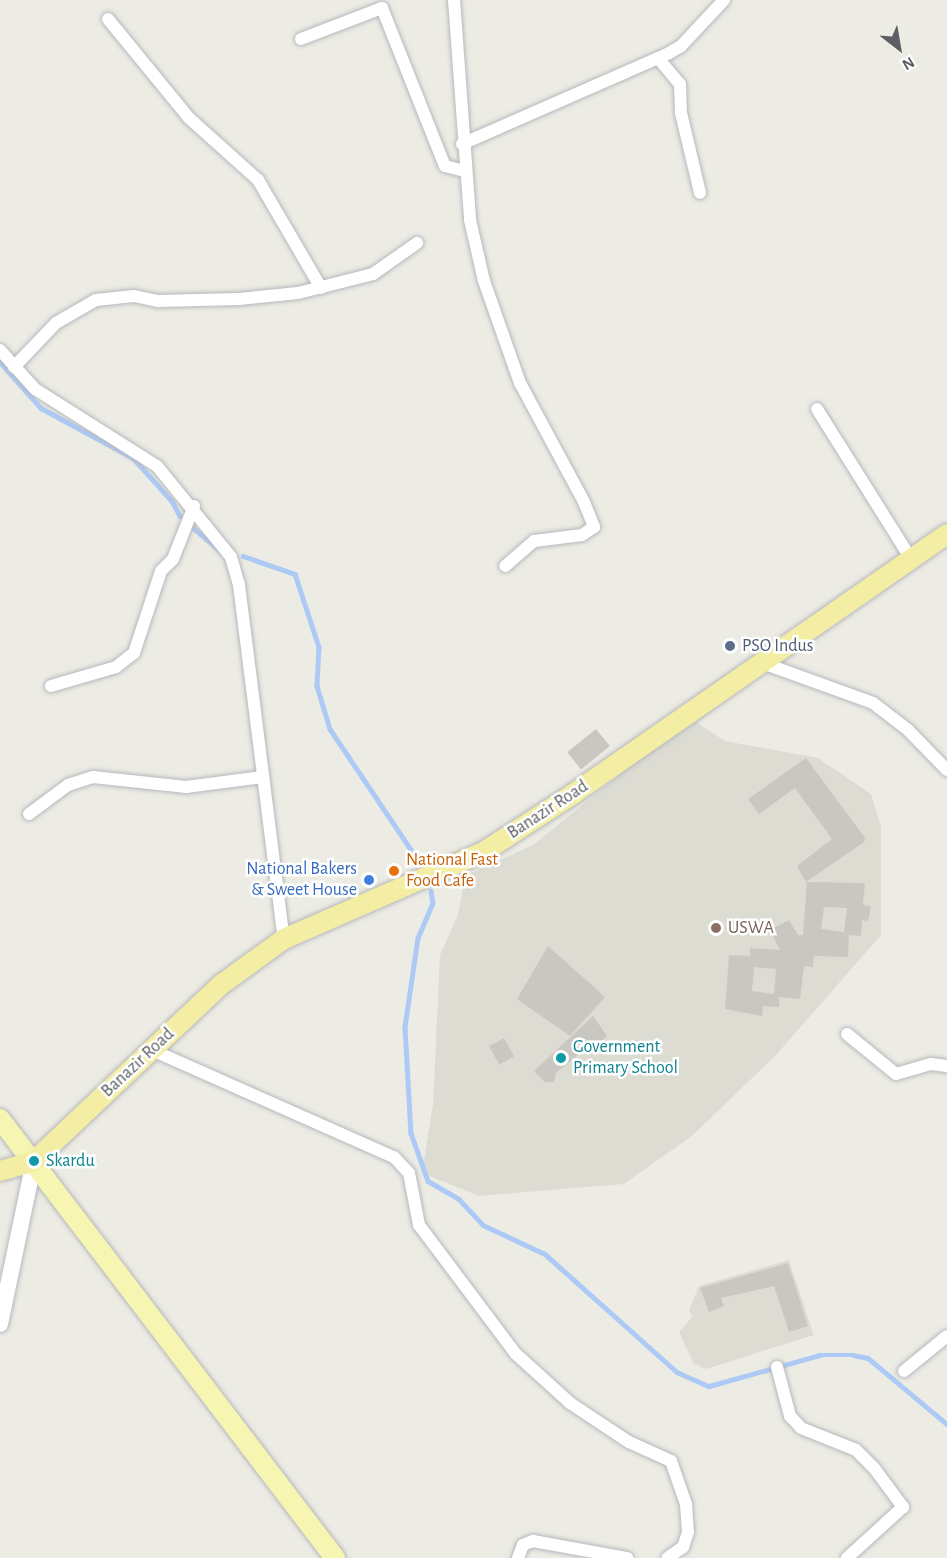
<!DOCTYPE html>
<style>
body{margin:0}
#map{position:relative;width:947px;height:1558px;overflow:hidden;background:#edece4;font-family:"Alegreya Sans",sans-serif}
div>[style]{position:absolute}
.education>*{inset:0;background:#dddcd3}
.stream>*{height:4.5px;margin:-2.25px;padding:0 2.25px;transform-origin:2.25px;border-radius:2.25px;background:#accaf5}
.building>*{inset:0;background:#c9c7c1;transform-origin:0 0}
.roads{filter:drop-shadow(0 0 2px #b7b8bd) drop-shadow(0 0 2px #b7b8bd)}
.minor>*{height:12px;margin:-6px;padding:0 6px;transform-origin:6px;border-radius:6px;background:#fff}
.secondary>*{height:16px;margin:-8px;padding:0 8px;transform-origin:8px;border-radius:8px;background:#fff}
.primary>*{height:20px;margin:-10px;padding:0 10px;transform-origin:10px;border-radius:10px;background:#f6f5b1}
.trunk>*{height:20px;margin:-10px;padding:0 10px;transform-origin:10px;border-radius:10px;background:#f4eea4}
.dots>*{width:16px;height:16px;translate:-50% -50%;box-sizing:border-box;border:3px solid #fff;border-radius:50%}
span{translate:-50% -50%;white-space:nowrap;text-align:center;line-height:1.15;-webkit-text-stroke:5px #fff;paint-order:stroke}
.service-label{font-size:18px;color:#4e5e75}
.left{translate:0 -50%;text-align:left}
.street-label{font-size:18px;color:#5c5e63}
.food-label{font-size:18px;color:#c56008}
.shop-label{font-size:18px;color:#366cbe}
.right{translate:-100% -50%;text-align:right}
.education-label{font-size:18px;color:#785e54}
.culture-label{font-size:18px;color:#0d838f}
.north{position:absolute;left:869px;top:18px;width:60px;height:60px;-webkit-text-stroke:4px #fff;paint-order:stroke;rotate:149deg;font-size:16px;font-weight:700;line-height:24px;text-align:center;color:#5c5e63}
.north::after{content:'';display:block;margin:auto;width:21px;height:27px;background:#5c5e63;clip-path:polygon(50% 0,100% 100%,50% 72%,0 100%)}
</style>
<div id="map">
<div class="education">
<i style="clip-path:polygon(690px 718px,725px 741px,818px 758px,871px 794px,881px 827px,881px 935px,776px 1055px,692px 1136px,624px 1184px,479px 1196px,422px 1173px,433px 1104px,440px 955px,458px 915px,465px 876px,533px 845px)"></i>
<i style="clip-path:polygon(789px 1260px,814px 1335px,706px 1369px,693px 1363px,679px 1332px,692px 1317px,689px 1310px,699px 1286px)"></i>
</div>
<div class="stream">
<i style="left:0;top:362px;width:62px;rotate:48.3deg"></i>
<i style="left:41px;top:408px;width:105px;rotate:28.5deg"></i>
<i style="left:133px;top:458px;width:58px;rotate:47.8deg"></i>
<i style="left:172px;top:501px;width:17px;rotate:62deg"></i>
<i style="left:192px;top:527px;width:39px;rotate:40deg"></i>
<i style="left:243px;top:556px;width:55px;rotate:19.1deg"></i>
<i style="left:295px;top:574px;width:77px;rotate:71.8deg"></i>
<i style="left:319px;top:647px;width:39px;rotate:93deg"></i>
<i style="left:317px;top:686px;width:45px;rotate:73.2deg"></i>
<i style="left:330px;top:729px;width:151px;rotate:56.1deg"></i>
<i style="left:414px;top:854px;width:16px;rotate:40deg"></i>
<i style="left:431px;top:891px;width:12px;rotate:81deg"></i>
<i style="left:433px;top:903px;width:38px;rotate:113deg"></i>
<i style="left:418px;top:938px;width:90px;rotate:98.3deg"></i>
<i style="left:405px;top:1027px;width:106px;rotate:86.8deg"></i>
<i style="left:411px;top:1133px;width:51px;rotate:70.5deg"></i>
<i style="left:428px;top:1181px;width:36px;rotate:30deg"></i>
<i style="left:459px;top:1199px;width:35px;rotate:47deg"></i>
<i style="left:483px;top:1225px;width:68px;rotate:25.1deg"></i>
<i style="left:545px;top:1254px;width:177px;rotate:41.8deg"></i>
<i style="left:677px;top:1372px;width:35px;rotate:24deg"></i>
<i style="left:709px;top:1386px;width:115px;rotate:-15.6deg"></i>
<i style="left:820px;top:1355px;width:33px"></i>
<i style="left:853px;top:1355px;width:15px;rotate:11deg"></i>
<i style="left:868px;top:1358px;width:103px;rotate:39.9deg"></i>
</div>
<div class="building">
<i style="left:596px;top:729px;width:22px;height:37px;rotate:51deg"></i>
<i style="clip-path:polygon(806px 758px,865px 838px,864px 842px,806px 882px,797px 866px,832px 839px,795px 788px,759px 814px,748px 799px)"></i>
<i style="clip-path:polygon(evenodd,807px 882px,865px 883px,863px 905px,871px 906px,868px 921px,862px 920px,861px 936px,849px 935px,848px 957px,814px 956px,813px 967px,804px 966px,800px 999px,779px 997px,779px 1007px,763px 1006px,762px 1016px,725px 1009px,729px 955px,750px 956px,750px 948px,780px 950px,770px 930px,789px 920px,798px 935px,803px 935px,807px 882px,824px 907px,847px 908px,844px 932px,821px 929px,824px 907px,807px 882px,754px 967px,776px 969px,774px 994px,752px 991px,754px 967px)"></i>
<i style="clip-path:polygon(548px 946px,605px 997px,570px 1036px,517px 999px)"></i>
<i style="clip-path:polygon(593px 1016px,607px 1036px,603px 1040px,596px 1040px,556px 1073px,554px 1082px,545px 1082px,534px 1071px)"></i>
<i style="left:504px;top:1038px;width:21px;height:17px;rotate:61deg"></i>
<i style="clip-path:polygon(788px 1263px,808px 1326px,789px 1332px,774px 1286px,721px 1298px,724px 1306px,709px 1312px,700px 1288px)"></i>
</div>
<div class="roads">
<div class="minor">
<i style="left:454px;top:0;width:221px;rotate:85.8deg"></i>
<i style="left:470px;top:220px;width:63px;rotate:77.1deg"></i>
<i style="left:484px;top:281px;width:108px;rotate:70.6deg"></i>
<i style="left:520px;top:383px;width:135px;rotate:61.7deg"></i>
<i style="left:584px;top:502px;width:27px;rotate:68deg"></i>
<i style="left:594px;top:527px;width:14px;rotate:146deg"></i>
<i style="left:582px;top:535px;width:48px;rotate:172.9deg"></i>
<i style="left:534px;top:541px;width:38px;rotate:139deg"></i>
<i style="left:108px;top:19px;width:128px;rotate:50.7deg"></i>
<i style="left:189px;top:118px;width:93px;rotate:41.9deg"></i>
<i style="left:258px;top:180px;width:125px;rotate:59.7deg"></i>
<i style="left:301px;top:39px;width:87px;rotate:-20.9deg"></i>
<i style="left:382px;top:8px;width:170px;rotate:68.3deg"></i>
<i style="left:445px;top:166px;width:21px;rotate:14deg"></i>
<i style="left:658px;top:58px;width:34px;rotate:50deg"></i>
<i style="left:680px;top:84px;width:29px;rotate:88deg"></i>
<i style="left:681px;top:113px;width:82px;rotate:76.6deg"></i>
<i style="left:462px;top:144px;width:226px;rotate:-23.7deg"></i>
<i style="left:669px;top:53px;width:14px;rotate:-30deg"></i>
<i style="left:681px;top:46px;width:63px;rotate:-46.9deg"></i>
<i style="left:0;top:350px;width:52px;rotate:48.1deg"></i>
<i style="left:35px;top:389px;width:144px;rotate:32.3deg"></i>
<i style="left:157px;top:466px;width:117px;rotate:50.9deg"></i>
<i style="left:231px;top:557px;width:29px;rotate:74deg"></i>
<i style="left:239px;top:585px;width:357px;rotate:82.8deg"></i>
<i style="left:14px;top:367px;width:61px;rotate:-46.3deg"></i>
<i style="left:56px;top:323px;width:46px;rotate:-29.9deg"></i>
<i style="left:96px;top:300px;width:38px;rotate:-6deg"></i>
<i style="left:134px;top:296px;width:25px;rotate:12deg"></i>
<i style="left:158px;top:301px;width:81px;rotate:-1.4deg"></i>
<i style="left:239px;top:299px;width:59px;rotate:-5.8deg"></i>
<i style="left:298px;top:293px;width:77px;rotate:-14.2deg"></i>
<i style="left:373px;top:274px;width:54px;rotate:-35.2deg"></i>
<i style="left:817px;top:409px;width:177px;rotate:57.9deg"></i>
<i style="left:760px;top:662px;width:120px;rotate:19.9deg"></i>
<i style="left:873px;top:703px;width:44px;rotate:37.6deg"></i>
<i style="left:908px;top:730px;width:56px;rotate:45.7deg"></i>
<i style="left:51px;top:686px;width:68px;rotate:-16.3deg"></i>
<i style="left:116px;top:667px;width:23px;rotate:-38deg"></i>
<i style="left:134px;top:653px;width:86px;rotate:-71.8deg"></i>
<i style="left:161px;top:571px;width:17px;rotate:-45deg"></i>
<i style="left:173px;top:559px;width:57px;rotate:-68.4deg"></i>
<i style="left:29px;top:814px;width:49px;rotate:-36.6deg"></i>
<i style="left:68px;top:785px;width:26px;rotate:-18deg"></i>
<i style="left:93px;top:777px;width:94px;rotate:6.1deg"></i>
<i style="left:186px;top:787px;width:77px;rotate:-7.5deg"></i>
<i style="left:847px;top:1034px;width:63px;rotate:39.2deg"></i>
<i style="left:896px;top:1074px;width:36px;rotate:-16deg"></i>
<i style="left:931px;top:1064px;width:16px;rotate:7deg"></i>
<i style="left:152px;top:1050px;width:265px;rotate:23.9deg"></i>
<i style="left:394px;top:1157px;width:22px;rotate:47deg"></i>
<i style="left:409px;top:1173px;width:53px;rotate:79.1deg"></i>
<i style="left:419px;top:1225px;width:161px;rotate:53.1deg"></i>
<i style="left:516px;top:1354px;width:73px;rotate:42.2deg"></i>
<i style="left:570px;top:1403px;width:71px;rotate:33.5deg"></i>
<i style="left:629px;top:1442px;width:46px;rotate:24.3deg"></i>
<i style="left:671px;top:1461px;width:46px;rotate:70.8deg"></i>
<i style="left:686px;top:1504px;width:28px;rotate:86deg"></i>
<i style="left:688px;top:1532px;width:16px;rotate:108deg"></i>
<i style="left:683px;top:1547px;width:19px;rotate:145deg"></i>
<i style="left:777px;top:1367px;width:51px;rotate:75.1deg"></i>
<i style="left:790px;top:1416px;width:16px;rotate:47deg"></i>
<i style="left:801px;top:1428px;width:59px;rotate:21.8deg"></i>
<i style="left:856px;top:1450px;width:25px;rotate:45deg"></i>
<i style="left:874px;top:1468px;width:49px;rotate:53.4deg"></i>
<i style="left:903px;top:1507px;width:76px;rotate:137.7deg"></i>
<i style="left:904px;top:1371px;width:55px;rotate:-39.1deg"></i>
<i style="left:518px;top:1558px;width:14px;rotate:-69deg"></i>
<i style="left:523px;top:1545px;width:11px;rotate:-22deg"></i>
<i style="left:533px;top:1541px;width:96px;rotate:10.3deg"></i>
</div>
<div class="secondary">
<i style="left:0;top:1324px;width:167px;rotate:-78.2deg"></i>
</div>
<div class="primary">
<i style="left:0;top:1119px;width:552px;rotate:52.65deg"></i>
</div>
<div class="trunk">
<i style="left:0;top:1171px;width:35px;rotate:-16deg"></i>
<i style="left:34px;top:1161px;width:258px;rotate:-43.3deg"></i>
<i style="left:222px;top:984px;width:77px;rotate:-36deg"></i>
<i style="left:284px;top:939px;width:219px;rotate:-23.6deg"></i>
<i style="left:485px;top:851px;width:105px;rotate:-32.9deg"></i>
<i style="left:573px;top:794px;width:455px;rotate:-34.8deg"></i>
</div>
</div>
<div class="dots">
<i style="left:730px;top:646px;background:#5c6f8a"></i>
<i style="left:394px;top:871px;background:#e8710a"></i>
<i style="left:369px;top:880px;background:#3f7fe0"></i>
<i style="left:716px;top:928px;background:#8d6e63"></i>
<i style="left:561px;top:1058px;background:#0f9aa8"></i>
<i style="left:34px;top:1161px;background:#0f9aa8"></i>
</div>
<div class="service-label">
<span class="left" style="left:742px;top:646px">PSO Indus</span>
</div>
<div class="street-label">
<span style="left:548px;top:810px;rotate:-33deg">Banazir Road</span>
<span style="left:138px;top:1063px;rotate:-43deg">Banazir Road</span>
</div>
<div class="food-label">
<span class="left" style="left:406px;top:871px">National Fast<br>Food Cafe</span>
</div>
<div class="shop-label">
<span class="right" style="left:357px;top:880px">National Bakers<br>&amp; Sweet House</span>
</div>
<div class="education-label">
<span class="left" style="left:728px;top:928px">USWA</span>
</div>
<div class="culture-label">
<span class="left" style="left:573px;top:1058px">Government<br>Primary School</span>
<span class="left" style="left:46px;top:1161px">Skardu</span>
</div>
<div class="north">N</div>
</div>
